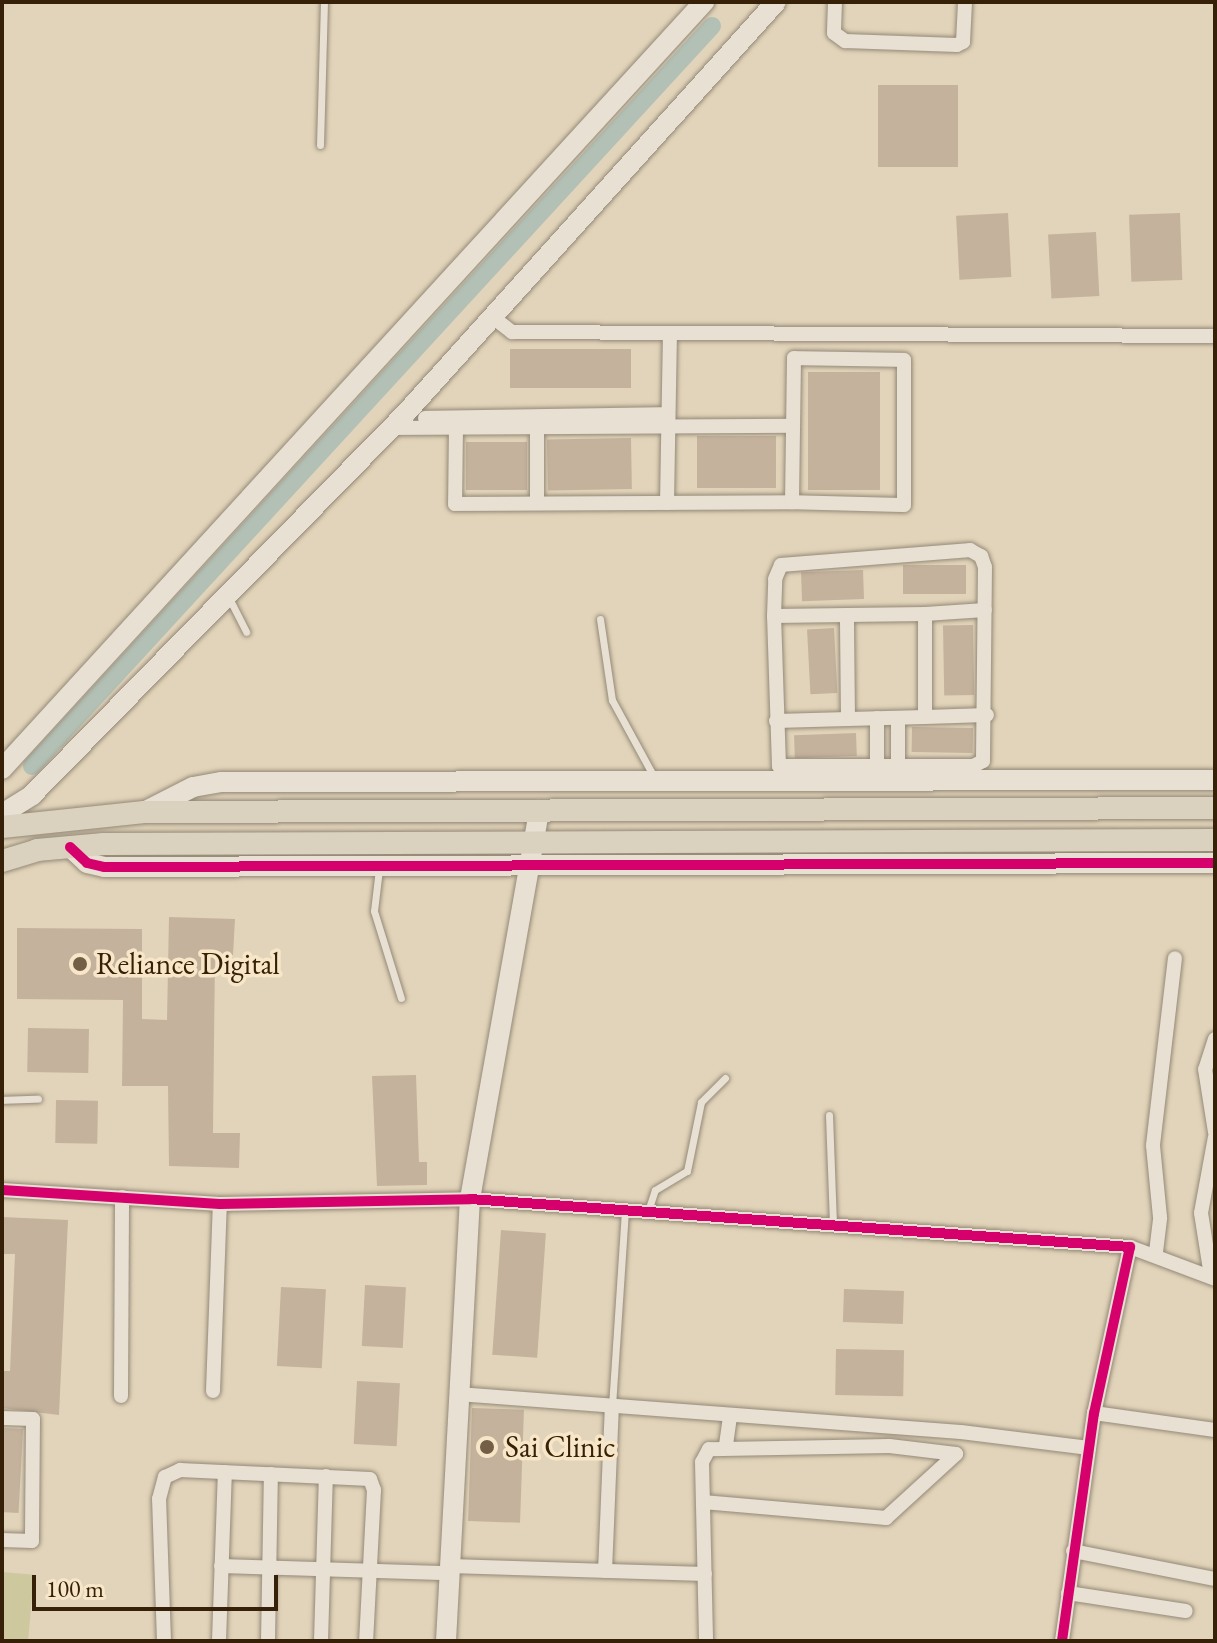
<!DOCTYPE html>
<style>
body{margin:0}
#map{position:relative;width:1217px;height:1643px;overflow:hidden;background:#e2d4ba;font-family:"EB Garamond",serif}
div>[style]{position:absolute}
.green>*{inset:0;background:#cec89e;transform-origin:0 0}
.canal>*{height:18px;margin:-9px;padding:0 9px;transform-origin:9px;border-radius:9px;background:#b3c0b5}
.building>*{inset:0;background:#c4b29d;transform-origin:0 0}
.roads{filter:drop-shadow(0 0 2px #948977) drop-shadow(0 0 2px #948977)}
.lane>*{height:7px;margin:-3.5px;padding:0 3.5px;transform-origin:3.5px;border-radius:3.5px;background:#e7e0d3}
.street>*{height:14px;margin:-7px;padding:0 7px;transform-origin:7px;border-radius:7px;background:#e7e0d3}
.secondary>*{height:20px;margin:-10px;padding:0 10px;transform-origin:10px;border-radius:10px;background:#e7e0d3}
.primary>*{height:22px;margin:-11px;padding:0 11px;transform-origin:11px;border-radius:11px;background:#dad1be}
.cycleway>*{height:10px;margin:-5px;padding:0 5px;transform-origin:5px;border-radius:5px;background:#d6006c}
.dots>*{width:22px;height:22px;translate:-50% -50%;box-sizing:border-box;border:4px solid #f7e7c8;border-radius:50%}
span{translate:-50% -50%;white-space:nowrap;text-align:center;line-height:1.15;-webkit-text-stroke:7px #f7e7c8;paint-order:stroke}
.poi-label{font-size:30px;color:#362008}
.left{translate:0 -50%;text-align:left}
.frame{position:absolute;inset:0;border:4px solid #362008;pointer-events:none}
.scale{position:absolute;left:32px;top:1575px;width:246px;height:36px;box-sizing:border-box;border:4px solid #362008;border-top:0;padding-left:10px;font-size:24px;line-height:28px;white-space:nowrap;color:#362008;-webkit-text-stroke:6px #f7e7c8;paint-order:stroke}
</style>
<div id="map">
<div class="green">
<i style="left:2px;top:1572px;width:32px;height:69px;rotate:5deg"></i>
</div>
<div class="canal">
<i style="left:32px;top:766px;width:1005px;rotate:-47.42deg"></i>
</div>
<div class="building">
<i style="left:878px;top:85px;width:80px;height:82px"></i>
<i style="left:1008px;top:213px;width:64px;height:52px;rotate:87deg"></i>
<i style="left:1180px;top:213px;width:67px;height:51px;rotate:88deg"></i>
<i style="left:1096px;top:232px;width:64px;height:48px;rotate:87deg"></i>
<i style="left:631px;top:349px;width:39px;height:121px;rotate:90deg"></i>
<i style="left:808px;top:372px;width:72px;height:118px"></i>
<i style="left:697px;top:436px;width:79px;height:52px"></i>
<i style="left:631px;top:438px;width:51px;height:84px;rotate:89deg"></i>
<i style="left:527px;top:442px;width:48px;height:61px;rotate:90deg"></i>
<i style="left:903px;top:565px;width:63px;height:29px"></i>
<i style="left:863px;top:570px;width:29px;height:62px;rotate:88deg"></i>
<i style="left:973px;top:625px;width:70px;height:30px;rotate:89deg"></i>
<i style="left:834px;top:628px;width:65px;height:27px;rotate:87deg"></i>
<i style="left:912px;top:727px;width:61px;height:25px;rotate:1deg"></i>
<i style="left:856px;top:733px;width:23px;height:62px;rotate:88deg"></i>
<i style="clip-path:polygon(169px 917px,235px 919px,233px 955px,215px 954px,213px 1133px,240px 1133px,239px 1168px,169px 1166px,168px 1086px,122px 1086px,123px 1000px,17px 999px,17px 928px,142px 929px,142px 1019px,167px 1020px)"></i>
<i style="left:28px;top:1028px;width:61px;height:44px;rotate:1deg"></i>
<i style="clip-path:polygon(416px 1075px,419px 1162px,427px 1162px,427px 1185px,377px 1186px,372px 1076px)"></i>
<i style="left:56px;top:1100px;width:42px;height:43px;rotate:1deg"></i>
<i style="clip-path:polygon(2px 1217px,68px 1220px,59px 1415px,2px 1408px,2px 1371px,10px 1371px,15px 1254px,2px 1254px)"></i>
<i style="left:501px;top:1230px;width:45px;height:125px;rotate:4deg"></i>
<i style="left:365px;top:1285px;width:41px;height:61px;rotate:3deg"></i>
<i style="left:281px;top:1287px;width:45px;height:79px;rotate:3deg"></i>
<i style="left:844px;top:1289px;width:60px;height:33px;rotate:2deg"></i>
<i style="left:836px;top:1349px;width:68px;height:46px;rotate:1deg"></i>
<i style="left:357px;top:1381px;width:43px;height:63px;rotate:3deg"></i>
<i style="left:472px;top:1408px;width:52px;height:113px;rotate:2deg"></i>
<i style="left:2px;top:1428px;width:21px;height:84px;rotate:3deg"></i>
</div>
<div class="roads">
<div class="lane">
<i style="left:320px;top:145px;width:143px;rotate:-88.4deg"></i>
<i style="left:229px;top:598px;width:38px;rotate:63deg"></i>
<i style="left:600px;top:619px;width:82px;rotate:81.6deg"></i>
<i style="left:612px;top:700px;width:88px;rotate:61.4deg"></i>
<i style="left:379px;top:869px;width:42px;rotate:96.8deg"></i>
<i style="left:374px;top:911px;width:91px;rotate:72.8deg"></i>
<i style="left:2px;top:1100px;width:36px;rotate:-2deg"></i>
<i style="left:829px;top:1115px;width:109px;rotate:87.9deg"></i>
<i style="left:648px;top:1211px;width:22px;rotate:-72deg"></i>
<i style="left:655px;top:1190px;width:37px;rotate:-31deg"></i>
<i style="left:687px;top:1171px;width:70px;rotate:-78.5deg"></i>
<i style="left:701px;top:1102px;width:34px;rotate:-45deg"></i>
<i style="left:612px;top:1406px;width:196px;rotate:-86.2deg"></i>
</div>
<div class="street">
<i style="left:835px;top:2px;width:31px;rotate:92deg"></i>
<i style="left:834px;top:33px;width:14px;rotate:36deg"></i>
<i style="left:845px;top:41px;width:112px;rotate:2deg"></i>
<i style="left:957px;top:45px;width:7px;rotate:-27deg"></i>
<i style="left:963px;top:42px;width:40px;rotate:-87.1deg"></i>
<i style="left:494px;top:318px;width:23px;rotate:38deg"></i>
<i style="left:512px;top:332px;width:703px;rotate:0.33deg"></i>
<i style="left:425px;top:418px;width:243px;rotate:-0.9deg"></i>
<i style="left:456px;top:427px;width:77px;rotate:90.7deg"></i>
<i style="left:455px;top:504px;width:337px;rotate:-0.3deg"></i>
<i style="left:792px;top:502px;width:144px;rotate:-89.2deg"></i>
<i style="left:794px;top:358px;width:110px;rotate:1deg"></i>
<i style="left:904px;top:360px;width:145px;rotate:90deg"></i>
<i style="left:904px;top:505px;width:112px;rotate:-178.5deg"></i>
<i style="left:392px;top:428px;width:400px;rotate:-0.3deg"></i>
<i style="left:537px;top:503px;width:77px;rotate:-90deg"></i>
<i style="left:667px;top:503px;width:170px;rotate:-89deg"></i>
<i style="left:970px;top:550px;width:13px;rotate:29deg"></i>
<i style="left:981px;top:556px;width:12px;rotate:70deg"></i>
<i style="left:985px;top:567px;width:194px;rotate:90.6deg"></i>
<i style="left:983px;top:761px;width:11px;rotate:153deg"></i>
<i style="left:973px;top:766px;width:194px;rotate:180deg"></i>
<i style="left:779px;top:766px;width:150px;rotate:-91.9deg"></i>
<i style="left:774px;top:616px;width:37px;rotate:-88deg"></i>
<i style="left:775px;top:579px;width:15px;rotate:-67deg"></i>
<i style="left:781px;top:565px;width:190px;rotate:-4.5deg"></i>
<i style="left:925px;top:614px;width:103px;rotate:90deg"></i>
<i style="left:925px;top:717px;width:77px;rotate:178.5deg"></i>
<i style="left:848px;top:719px;width:104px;rotate:-90.6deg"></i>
<i style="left:847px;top:615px;width:78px;rotate:-0.7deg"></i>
<i style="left:925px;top:614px;width:60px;rotate:-3.8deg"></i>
<i style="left:774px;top:616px;width:73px;rotate:-0.8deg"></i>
<i style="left:925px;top:717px;width:62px;rotate:-1.8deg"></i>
<i style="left:776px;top:721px;width:72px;rotate:-1.6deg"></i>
<i style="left:877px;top:773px;width:55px;rotate:-90deg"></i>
<i style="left:898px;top:773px;width:55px;rotate:-90deg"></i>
<i style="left:1215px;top:1039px;width:32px;rotate:108deg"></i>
<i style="left:1205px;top:1069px;width:64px;rotate:81deg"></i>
<i style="left:2px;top:1190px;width:218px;rotate:3.7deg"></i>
<i style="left:220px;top:1204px;width:250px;rotate:-1.1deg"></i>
<i style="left:470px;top:1199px;width:662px;rotate:4.16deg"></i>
<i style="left:1130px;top:1247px;width:170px;rotate:102.2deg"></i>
<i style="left:1094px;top:1413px;width:230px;rotate:98deg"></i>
<i style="left:1130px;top:1247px;width:91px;rotate:20.6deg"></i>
<i style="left:1156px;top:1252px;width:35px;rotate:-83deg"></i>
<i style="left:1160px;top:1217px;width:72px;rotate:-95.6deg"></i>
<i style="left:1153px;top:1145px;width:188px;rotate:-83.3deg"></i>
<i style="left:1211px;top:1276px;width:64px;rotate:-99deg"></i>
<i style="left:1201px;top:1213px;width:77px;rotate:-79.6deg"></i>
<i style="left:213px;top:1391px;width:187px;rotate:-87.9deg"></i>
<i style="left:458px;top:1394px;width:504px;rotate:4.32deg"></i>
<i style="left:961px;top:1432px;width:129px;rotate:7.1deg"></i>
<i style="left:121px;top:1396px;width:199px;rotate:-89.7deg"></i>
<i style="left:1094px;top:1413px;width:122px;rotate:8deg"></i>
<i style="left:2px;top:1418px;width:31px;rotate:2deg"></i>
<i style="left:33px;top:1419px;width:122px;rotate:90.5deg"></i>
<i style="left:32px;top:1541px;width:30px;rotate:-178deg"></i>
<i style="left:726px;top:1445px;width:30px;rotate:-82deg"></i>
<i style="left:703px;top:1502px;width:184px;rotate:5deg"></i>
<i style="left:886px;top:1518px;width:95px;rotate:-42.4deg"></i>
<i style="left:956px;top:1454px;width:67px;rotate:-173.2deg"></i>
<i style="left:889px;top:1446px;width:180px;rotate:179deg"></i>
<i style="left:709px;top:1449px;width:15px;rotate:118deg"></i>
<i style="left:702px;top:1462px;width:179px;rotate:88.7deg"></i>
<i style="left:1073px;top:1551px;width:145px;rotate:11.2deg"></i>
<i style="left:221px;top:1566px;width:228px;rotate:1.8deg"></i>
<i style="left:450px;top:1566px;width:255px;rotate:1.8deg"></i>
<i style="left:605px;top:1571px;width:165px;rotate:-87.6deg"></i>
<i style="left:1068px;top:1593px;width:119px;rotate:8.7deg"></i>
<i style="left:164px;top:1641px;width:142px;rotate:-92deg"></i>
<i style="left:159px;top:1499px;width:23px;rotate:-75deg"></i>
<i style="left:165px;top:1477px;width:17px;rotate:-25deg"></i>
<i style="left:180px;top:1470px;width:190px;rotate:2.7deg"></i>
<i style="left:370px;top:1479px;width:12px;rotate:70deg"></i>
<i style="left:374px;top:1490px;width:151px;rotate:93deg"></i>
<i style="left:219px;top:1641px;width:169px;rotate:-88deg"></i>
<i style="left:268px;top:1641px;width:167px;rotate:-89deg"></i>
<i style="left:321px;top:1641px;width:165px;rotate:-88.3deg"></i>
</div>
<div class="secondary">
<i style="left:2px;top:769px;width:1040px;rotate:-47.53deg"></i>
<i style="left:144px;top:812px;width:55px;rotate:-27deg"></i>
<i style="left:193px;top:787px;width:29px;rotate:-10deg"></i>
<i style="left:222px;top:782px;width:993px;rotate:-0.12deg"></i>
<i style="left:2px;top:814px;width:36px;rotate:-32deg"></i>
<i style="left:32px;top:795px;width:533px;rotate:-45.61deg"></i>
<i style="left:405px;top:414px;width:554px;rotate:-48deg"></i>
<i style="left:70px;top:847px;width:23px;rotate:43deg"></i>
<i style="left:87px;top:863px;width:17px;rotate:13deg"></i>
<i style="left:104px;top:867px;width:1111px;rotate:-0.21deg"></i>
<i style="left:446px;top:1641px;width:443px;rotate:-86.9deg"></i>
<i style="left:470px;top:1199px;width:395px;rotate:-79.9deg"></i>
</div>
<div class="primary">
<i style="left:2px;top:827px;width:143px;rotate:-6deg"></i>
<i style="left:144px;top:812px;width:1071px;rotate:-0.21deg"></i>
<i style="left:2px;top:861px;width:37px;rotate:-17deg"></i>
<i style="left:37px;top:850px;width:67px;rotate:-5.1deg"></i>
<i style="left:104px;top:844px;width:1111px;rotate:-0.21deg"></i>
</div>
</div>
<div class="cycleway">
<i style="left:70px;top:847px;width:23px;rotate:43deg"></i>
<i style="left:87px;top:863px;width:17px;rotate:13deg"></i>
<i style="left:104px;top:867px;width:1111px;rotate:-0.21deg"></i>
<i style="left:2px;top:1190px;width:218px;rotate:3.7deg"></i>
<i style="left:220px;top:1204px;width:250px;rotate:-1.1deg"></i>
<i style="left:470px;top:1199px;width:662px;rotate:4.16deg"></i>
<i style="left:1130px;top:1247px;width:170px;rotate:102.2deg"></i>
<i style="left:1094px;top:1413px;width:230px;rotate:98deg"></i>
</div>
<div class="dots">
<i style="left:80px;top:964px;background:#725f46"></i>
<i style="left:487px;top:1447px;background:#725f46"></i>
</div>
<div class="poi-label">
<span class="left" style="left:96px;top:964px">Reliance Digital</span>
<span class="left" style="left:505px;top:1447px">Sai Clinic</span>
</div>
<div class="frame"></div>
<div class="scale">100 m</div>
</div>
